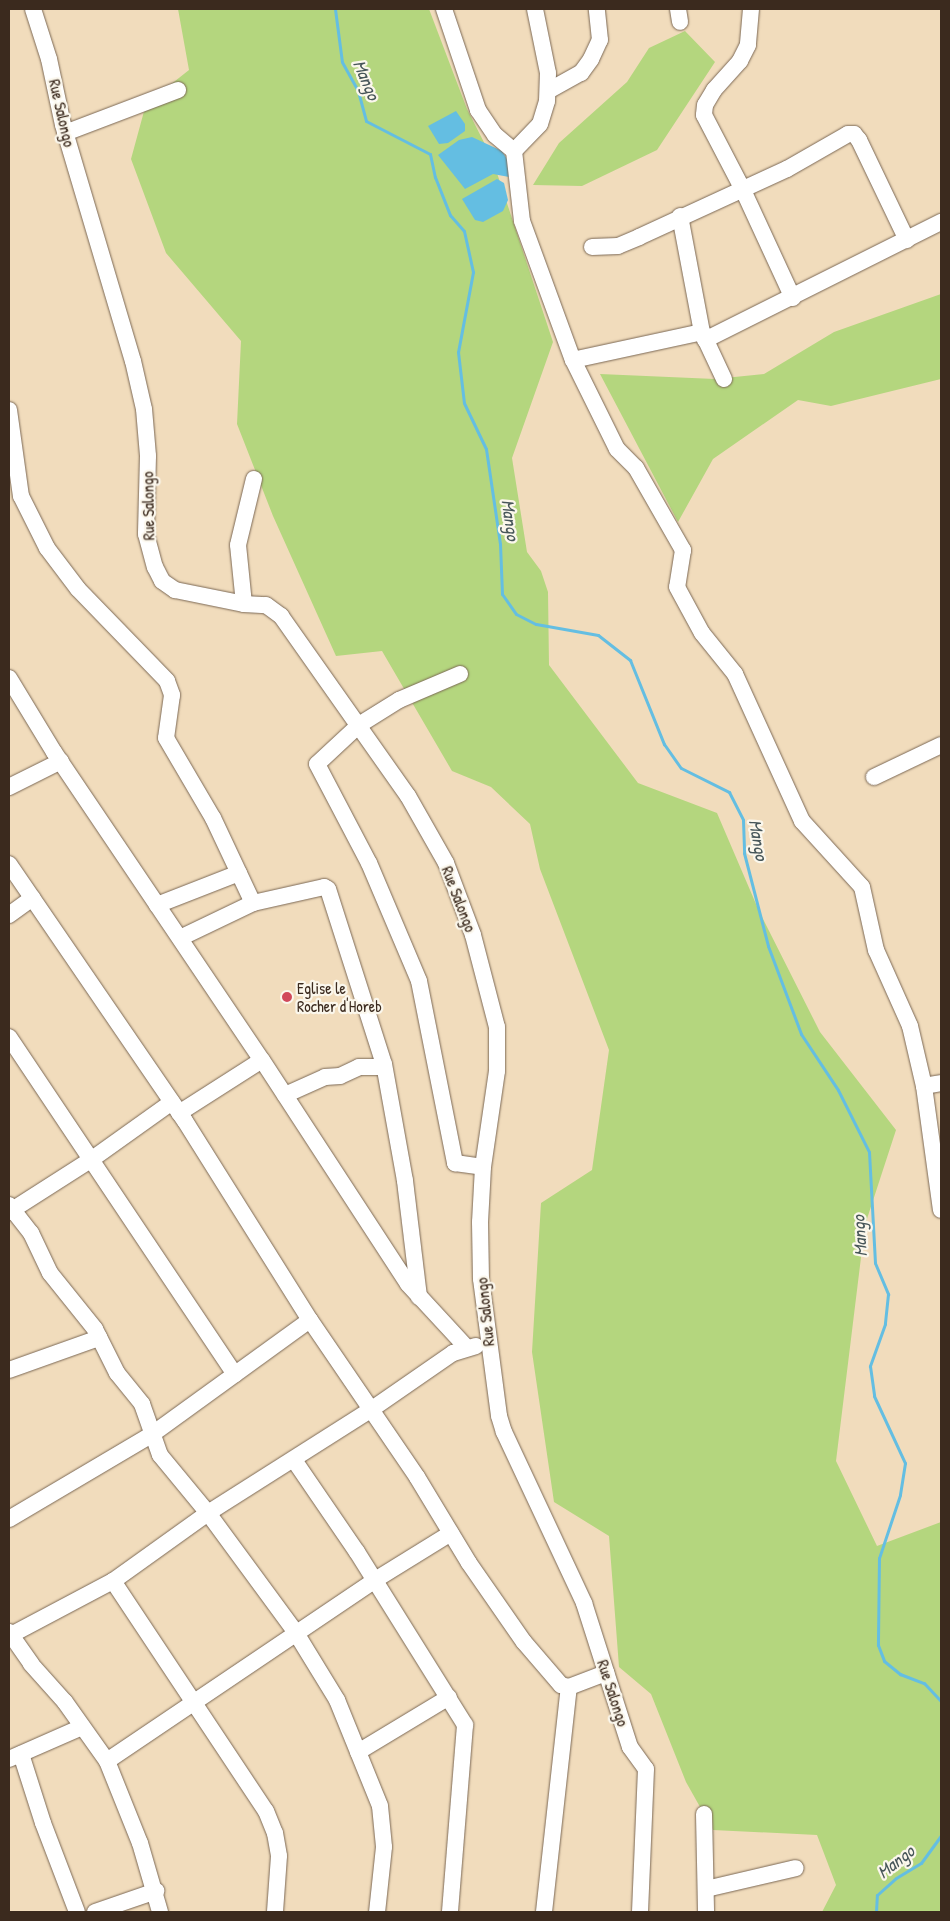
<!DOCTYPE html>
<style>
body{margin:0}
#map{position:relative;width:950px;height:1921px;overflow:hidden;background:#f1dcbc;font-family:"Patrick Hand",sans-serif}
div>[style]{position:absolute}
.green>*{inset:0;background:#b4d67e}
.water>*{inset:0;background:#64bee2}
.stream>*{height:3px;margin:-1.5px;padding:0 1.5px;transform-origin:1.5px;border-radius:1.5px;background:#64bee2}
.roads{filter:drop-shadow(0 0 1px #7b6855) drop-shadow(0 0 1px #7b6855)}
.minor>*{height:16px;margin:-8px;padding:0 8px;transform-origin:8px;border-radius:8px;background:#fff}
.dots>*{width:14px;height:14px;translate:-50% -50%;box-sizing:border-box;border:2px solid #fbf7ec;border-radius:50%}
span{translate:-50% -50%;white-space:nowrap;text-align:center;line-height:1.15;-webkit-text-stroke:4.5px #fbf7ec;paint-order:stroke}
.street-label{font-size:16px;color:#3b2a1e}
.poi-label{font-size:16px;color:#3b2a1e}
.left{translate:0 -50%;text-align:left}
.water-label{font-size:18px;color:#475659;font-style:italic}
.frame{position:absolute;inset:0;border:10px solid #3b2a1e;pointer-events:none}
</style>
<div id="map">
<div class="green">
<i style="clip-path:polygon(178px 9px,429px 9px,467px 109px,492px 158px,553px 342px,512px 458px,527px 552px,541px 571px,548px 592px,549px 665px,638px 783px,717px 813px,759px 911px,820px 1032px,896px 1130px,865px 1225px,836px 1461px,877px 1546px,941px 1522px,941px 1912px,822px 1912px,836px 1885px,817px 1835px,713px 1830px,686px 1782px,651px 1694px,619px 1667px,609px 1536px,554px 1502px,532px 1352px,541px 1203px,592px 1170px,609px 1050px,540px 869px,530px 824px,491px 787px,452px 771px,382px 651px,336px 656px,273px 516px,237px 424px,241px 341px,166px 253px,131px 159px,146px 104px,189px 70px)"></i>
<i style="clip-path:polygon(685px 31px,715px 62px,657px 150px,582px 186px,533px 185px,559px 143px,627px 82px,649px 48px)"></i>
<i style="clip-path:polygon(941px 294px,941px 379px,831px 406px,798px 400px,713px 459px,678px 522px,600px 374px,715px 379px,764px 374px,834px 332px)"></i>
</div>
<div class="water">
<i style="clip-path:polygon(456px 111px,465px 124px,465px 131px,448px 143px,439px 144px,428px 126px)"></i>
<i style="clip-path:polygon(472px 137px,502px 151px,507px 159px,509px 177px,493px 174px,465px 189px,438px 155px,459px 140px)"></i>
<i style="clip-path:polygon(497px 179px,504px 183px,508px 200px,503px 211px,483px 222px,475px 220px,462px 199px)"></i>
</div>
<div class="stream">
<i style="left:335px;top:9px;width:53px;rotate:82.5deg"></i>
<i style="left:342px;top:62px;width:33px;rotate:61deg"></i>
<i style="left:358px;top:91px;width:31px;rotate:75deg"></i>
<i style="left:366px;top:121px;width:72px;rotate:27.3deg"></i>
<i style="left:430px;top:154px;width:24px;rotate:78deg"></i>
<i style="left:435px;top:177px;width:41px;rotate:68.5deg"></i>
<i style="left:450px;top:215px;width:21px;rotate:49deg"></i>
<i style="left:464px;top:231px;width:42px;rotate:77.6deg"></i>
<i style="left:473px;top:272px;width:81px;rotate:100.6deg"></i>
<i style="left:458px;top:352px;width:51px;rotate:83.3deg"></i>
<i style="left:464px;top:403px;width:51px;rotate:64.4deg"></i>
<i style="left:486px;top:449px;width:96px;rotate:81.6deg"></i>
<i style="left:500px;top:544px;width:50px;rotate:87.7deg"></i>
<i style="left:502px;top:594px;width:24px;rotate:55deg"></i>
<i style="left:516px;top:614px;width:22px;rotate:27deg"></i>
<i style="left:536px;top:624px;width:63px;rotate:10.1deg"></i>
<i style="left:598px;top:635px;width:41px;rotate:38deg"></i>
<i style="left:630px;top:660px;width:91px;rotate:68deg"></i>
<i style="left:664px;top:744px;width:29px;rotate:55deg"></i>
<i style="left:681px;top:768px;width:54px;rotate:26.6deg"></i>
<i style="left:729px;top:792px;width:31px;rotate:63deg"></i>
<i style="left:743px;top:820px;width:33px;rotate:88deg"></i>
<i style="left:744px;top:853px;width:96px;rotate:75.5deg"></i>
<i style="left:768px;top:946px;width:94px;rotate:69.4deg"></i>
<i style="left:801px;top:1034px;width:67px;rotate:56.5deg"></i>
<i style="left:838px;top:1090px;width:69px;rotate:63.4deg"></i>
<i style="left:869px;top:1152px;width:111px;rotate:86.9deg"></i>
<i style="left:875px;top:1263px;width:34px;rotate:67deg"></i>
<i style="left:888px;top:1294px;width:30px;rotate:96deg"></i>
<i style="left:885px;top:1324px;width:45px;rotate:109.7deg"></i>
<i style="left:870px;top:1366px;width:30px;rotate:82deg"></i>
<i style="left:874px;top:1396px;width:74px;rotate:65.2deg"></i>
<i style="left:905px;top:1463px;width:32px;rotate:99deg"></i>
<i style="left:900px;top:1495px;width:66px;rotate:108.4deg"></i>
<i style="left:879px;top:1558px;width:87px;rotate:90.7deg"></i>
<i style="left:878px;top:1645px;width:17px;rotate:69deg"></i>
<i style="left:884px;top:1661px;width:21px;rotate:39deg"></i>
<i style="left:900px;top:1674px;width:26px;rotate:21deg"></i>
<i style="left:924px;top:1683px;width:25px;rotate:47deg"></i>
<i style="left:876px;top:1912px;width:17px;rotate:-87deg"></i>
<i style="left:877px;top:1895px;width:25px;rotate:-42deg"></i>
<i style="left:896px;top:1878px;width:29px;rotate:-31deg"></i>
<i style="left:921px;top:1863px;width:34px;rotate:-54deg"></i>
</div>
<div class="roads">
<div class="minor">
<i style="left:33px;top:9px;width:52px;rotate:72.3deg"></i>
<i style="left:49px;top:59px;width:67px;rotate:78deg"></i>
<i style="left:63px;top:125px;width:246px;rotate:73.5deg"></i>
<i style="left:133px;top:361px;width:49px;rotate:77.1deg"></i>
<i style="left:144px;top:409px;width:47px;rotate:85.1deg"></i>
<i style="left:148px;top:456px;width:78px;rotate:91.5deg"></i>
<i style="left:146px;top:534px;width:34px;rotate:75deg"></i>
<i style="left:155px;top:567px;width:16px;rotate:63deg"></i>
<i style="left:162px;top:581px;width:16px;rotate:35deg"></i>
<i style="left:175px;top:590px;width:70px;rotate:11.5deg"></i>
<i style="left:244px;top:604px;width:22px;rotate:3deg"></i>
<i style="left:266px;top:605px;width:19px;rotate:36deg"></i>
<i style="left:281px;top:616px;width:220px;rotate:54.8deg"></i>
<i style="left:408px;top:796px;width:77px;rotate:60.4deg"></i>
<i style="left:446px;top:863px;width:77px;rotate:69.4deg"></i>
<i style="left:473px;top:935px;width:95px;rotate:75.4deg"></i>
<i style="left:497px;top:1027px;width:44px;rotate:90deg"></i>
<i style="left:497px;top:1071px;width:97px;rotate:98.3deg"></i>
<i style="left:483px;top:1167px;width:55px;rotate:93.1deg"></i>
<i style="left:480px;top:1222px;width:57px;rotate:89deg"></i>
<i style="left:481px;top:1279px;width:138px;rotate:82.5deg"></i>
<i style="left:499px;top:1416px;width:17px;rotate:73deg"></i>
<i style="left:504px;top:1432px;width:189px;rotate:64.9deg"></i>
<i style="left:584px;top:1603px;width:151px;rotate:72.3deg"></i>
<i style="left:630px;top:1747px;width:27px;rotate:54deg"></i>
<i style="left:646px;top:1769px;width:143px;rotate:92.4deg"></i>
<i style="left:444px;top:9px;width:107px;rotate:71.4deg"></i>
<i style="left:478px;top:110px;width:30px;rotate:56deg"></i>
<i style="left:495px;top:135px;width:25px;rotate:40deg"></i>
<i style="left:514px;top:151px;width:70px;rotate:83.5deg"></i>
<i style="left:522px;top:221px;width:148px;rotate:69.9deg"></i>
<i style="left:573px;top:360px;width:99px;rotate:63.7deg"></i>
<i style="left:617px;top:449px;width:27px;rotate:45deg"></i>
<i style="left:636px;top:468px;width:95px;rotate:60.2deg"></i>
<i style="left:683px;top:550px;width:37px;rotate:99deg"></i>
<i style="left:677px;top:587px;width:52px;rotate:61.5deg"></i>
<i style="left:702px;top:633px;width:53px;rotate:51.2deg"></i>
<i style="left:735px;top:674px;width:162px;rotate:65.5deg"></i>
<i style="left:802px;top:821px;width:89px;rotate:47.7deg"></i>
<i style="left:862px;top:887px;width:65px;rotate:77.5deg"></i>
<i style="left:876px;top:950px;width:83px;rotate:65.9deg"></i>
<i style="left:910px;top:1026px;width:62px;rotate:76.9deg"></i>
<i style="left:924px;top:1086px;width:125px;rotate:82.2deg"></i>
<i style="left:678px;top:9px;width:13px;rotate:81deg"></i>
<i style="left:751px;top:9px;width:36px;rotate:95deg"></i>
<i style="left:748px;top:45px;width:18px;rotate:117deg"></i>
<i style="left:740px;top:61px;width:39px;rotate:132deg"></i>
<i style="left:714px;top:90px;width:17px;rotate:121deg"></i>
<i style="left:705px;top:105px;width:10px;rotate:96deg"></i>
<i style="left:704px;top:115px;width:85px;rotate:62.5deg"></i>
<i style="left:743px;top:190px;width:119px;rotate:65.2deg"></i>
<i style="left:548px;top:91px;width:38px;rotate:-29deg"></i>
<i style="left:581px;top:73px;width:17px;rotate:-54deg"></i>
<i style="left:591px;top:59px;width:21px;rotate:-65deg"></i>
<i style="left:600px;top:40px;width:31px;rotate:-96deg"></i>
<i style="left:65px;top:133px;width:121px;rotate:-20.8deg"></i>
<i style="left:514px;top:151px;width:37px;rotate:-46deg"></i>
<i style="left:540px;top:124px;width:24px;rotate:-73deg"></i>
<i style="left:547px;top:101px;width:28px;rotate:-88deg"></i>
<i style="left:548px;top:73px;width:65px;rotate:-101.5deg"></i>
<i style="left:680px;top:216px;width:118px;rotate:79.3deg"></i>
<i style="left:702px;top:332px;width:52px;rotate:64.9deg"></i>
<i style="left:592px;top:247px;width:26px;rotate:-2deg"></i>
<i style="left:618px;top:246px;width:23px;rotate:-23deg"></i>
<i style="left:639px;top:237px;width:163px;rotate:-24.7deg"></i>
<i style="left:787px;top:169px;width:70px;rotate:-29.8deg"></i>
<i style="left:848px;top:134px;width:6px"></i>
<i style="left:854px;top:134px;width:8px;rotate:50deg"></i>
<i style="left:859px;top:140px;width:111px;rotate:64.4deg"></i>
<i style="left:705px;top:340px;width:264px;rotate:-26.6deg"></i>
<i style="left:573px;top:360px;width:132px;rotate:-12.2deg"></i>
<i style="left:9px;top:410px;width:87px;rotate:82.1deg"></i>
<i style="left:21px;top:496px;width:58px;rotate:63.4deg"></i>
<i style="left:47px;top:548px;width:51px;rotate:52.9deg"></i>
<i style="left:78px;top:589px;width:128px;rotate:45.9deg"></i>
<i style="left:167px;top:681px;width:15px;rotate:70deg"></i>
<i style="left:172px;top:695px;width:43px;rotate:97.9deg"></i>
<i style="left:166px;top:738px;width:93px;rotate:59.6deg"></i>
<i style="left:213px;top:818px;width:94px;rotate:64.8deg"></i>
<i style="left:244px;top:604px;width:59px;rotate:-95.8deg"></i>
<i style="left:238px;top:545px;width:68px;rotate:-76.4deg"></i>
<i style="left:460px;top:674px;width:66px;rotate:156.9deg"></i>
<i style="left:399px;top:700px;width:47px;rotate:148deg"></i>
<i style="left:359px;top:725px;width:57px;rotate:137.1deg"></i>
<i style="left:317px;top:764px;width:112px;rotate:62.3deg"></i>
<i style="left:369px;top:863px;width:128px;rotate:67deg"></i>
<i style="left:419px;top:981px;width:186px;rotate:78.8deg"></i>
<i style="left:455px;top:1163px;width:28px;rotate:8deg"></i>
<i style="left:9px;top:678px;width:87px;rotate:58.7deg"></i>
<i style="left:54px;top:752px;width:372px;rotate:56deg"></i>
<i style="left:262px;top:1060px;width:267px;rotate:56.9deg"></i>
<i style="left:408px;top:1284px;width:87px;rotate:47.3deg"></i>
<i style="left:874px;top:777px;width:74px;rotate:-25.5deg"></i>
<i style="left:9px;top:787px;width:58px;rotate:-26.6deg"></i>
<i style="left:9px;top:864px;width:311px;rotate:55.6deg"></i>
<i style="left:185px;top:1121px;width:235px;rotate:57.9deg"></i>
<i style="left:310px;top:1320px;width:190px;rotate:55.7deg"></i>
<i style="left:417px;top:1477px;width:100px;rotate:58.8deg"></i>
<i style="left:469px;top:1563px;width:96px;rotate:55.2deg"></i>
<i style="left:524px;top:1642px;width:57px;rotate:49.3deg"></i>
<i style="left:561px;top:1685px;width:8px;rotate:14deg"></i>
<i style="left:157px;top:905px;width:88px;rotate:-21.3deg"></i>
<i style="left:9px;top:915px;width:29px;rotate:-36deg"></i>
<i style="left:180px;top:938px;width:81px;rotate:-25.6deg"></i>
<i style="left:253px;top:903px;width:73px;rotate:-12.7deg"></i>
<i style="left:324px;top:887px;width:4px;rotate:27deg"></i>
<i style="left:328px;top:889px;width:184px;rotate:72.3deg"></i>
<i style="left:384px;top:1064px;width:119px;rotate:79.8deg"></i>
<i style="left:405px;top:1181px;width:117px;rotate:83.1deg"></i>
<i style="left:9px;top:1037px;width:406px;rotate:56.2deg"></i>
<i style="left:924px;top:1086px;width:17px;rotate:-10deg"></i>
<i style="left:285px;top:1095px;width:44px;rotate:-24.2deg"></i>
<i style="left:325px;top:1077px;width:15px;rotate:-4deg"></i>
<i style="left:340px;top:1076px;width:21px;rotate:-25deg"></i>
<i style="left:359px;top:1067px;width:25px"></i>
<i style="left:179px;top:1113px;width:98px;rotate:-32.6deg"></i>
<i style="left:9px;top:1205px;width:36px;rotate:52deg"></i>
<i style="left:31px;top:1233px;width:44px;rotate:64.6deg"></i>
<i style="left:50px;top:1273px;width:72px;rotate:51.2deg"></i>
<i style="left:95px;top:1329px;width:49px;rotate:63.4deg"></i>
<i style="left:117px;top:1373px;width:40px;rotate:51deg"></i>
<i style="left:142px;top:1404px;width:54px;rotate:70.6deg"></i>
<i style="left:160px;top:1455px;width:75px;rotate:50.4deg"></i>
<i style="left:208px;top:1513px;width:149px;rotate:53.7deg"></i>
<i style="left:296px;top:1633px;width:79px;rotate:58.5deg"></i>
<i style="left:337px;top:1700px;width:114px;rotate:67.9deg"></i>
<i style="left:380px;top:1806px;width:41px;rotate:84.4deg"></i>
<i style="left:384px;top:1847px;width:65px;rotate:96.1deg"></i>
<i style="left:9px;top:1212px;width:98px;rotate:-32.6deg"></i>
<i style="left:92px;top:1159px;width:98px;rotate:-35.5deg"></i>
<i style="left:9px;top:1370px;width:96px;rotate:-19.6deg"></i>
<i style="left:294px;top:1460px;width:112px;rotate:55.6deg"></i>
<i style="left:357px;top:1552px;width:204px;rotate:58deg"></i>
<i style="left:465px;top:1725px;width:188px;rotate:94.6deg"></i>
<i style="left:9px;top:1519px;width:165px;rotate:-30.6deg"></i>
<i style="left:151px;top:1435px;width:196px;rotate:-35.9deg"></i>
<i style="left:113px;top:1581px;width:276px;rotate:56.4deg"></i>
<i style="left:266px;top:1811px;width:24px;rotate:68deg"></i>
<i style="left:275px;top:1833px;width:23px;rotate:80deg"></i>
<i style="left:279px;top:1856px;width:56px;rotate:94.1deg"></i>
<i style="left:9px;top:1632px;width:39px;rotate:55deg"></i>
<i style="left:31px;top:1664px;width:51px;rotate:48.2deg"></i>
<i style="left:65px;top:1702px;width:72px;rotate:54.6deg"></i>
<i style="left:107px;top:1761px;width:88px;rotate:68.1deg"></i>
<i style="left:140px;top:1843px;width:72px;rotate:73.8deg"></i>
<i style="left:9px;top:1636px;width:118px;rotate:-27.9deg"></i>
<i style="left:113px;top:1581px;width:117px;rotate:-35.6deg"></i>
<i style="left:208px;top:1513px;width:194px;rotate:-32.4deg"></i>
<i style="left:372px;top:1409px;width:98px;rotate:-34.7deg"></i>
<i style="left:453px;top:1353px;width:24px;rotate:-17deg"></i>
<i style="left:358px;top:1752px;width:106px;rotate:-31.1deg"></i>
<i style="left:21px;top:1754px;width:72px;rotate:72.3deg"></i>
<i style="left:43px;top:1823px;width:95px;rotate:69.1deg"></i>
<i style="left:9px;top:1759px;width:80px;rotate:-23.7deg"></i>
<i style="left:107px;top:1761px;width:323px;rotate:-34deg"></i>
<i style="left:375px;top:1580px;width:89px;rotate:-31.7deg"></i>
<i style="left:704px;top:1814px;width:98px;rotate:88.8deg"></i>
<i style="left:706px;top:1889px;width:92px;rotate:-13.1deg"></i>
<i style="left:95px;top:1912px;width:65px;rotate:-19deg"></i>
<i style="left:544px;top:1912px;width:226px;rotate:-83.7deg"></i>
<i style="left:569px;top:1687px;width:40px;rotate:-21deg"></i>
</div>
</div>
<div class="dots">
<i style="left:287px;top:997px;background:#d1495b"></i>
</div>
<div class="street-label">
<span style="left:62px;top:113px;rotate:77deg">Rue Salongo</span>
<span style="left:148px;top:506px;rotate:-91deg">Rue Salongo</span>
<span style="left:459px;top:899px;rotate:69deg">Rue Salongo</span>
<span style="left:485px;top:1312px;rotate:-96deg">Rue Salongo</span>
<span style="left:613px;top:1693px;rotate:72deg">Rue Salongo</span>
</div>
<div class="poi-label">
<span class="left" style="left:297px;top:997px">Eglise le<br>Rocher d'Horeb</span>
</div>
<div class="water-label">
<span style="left:366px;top:80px;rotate:67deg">Mango</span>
<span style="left:510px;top:520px;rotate:82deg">Mango</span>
<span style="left:758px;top:840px;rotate:80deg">Mango</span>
<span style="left:860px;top:1236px;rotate:-94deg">Mango</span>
<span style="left:896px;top:1862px;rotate:-38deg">Mango</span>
</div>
<div class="frame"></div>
</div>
